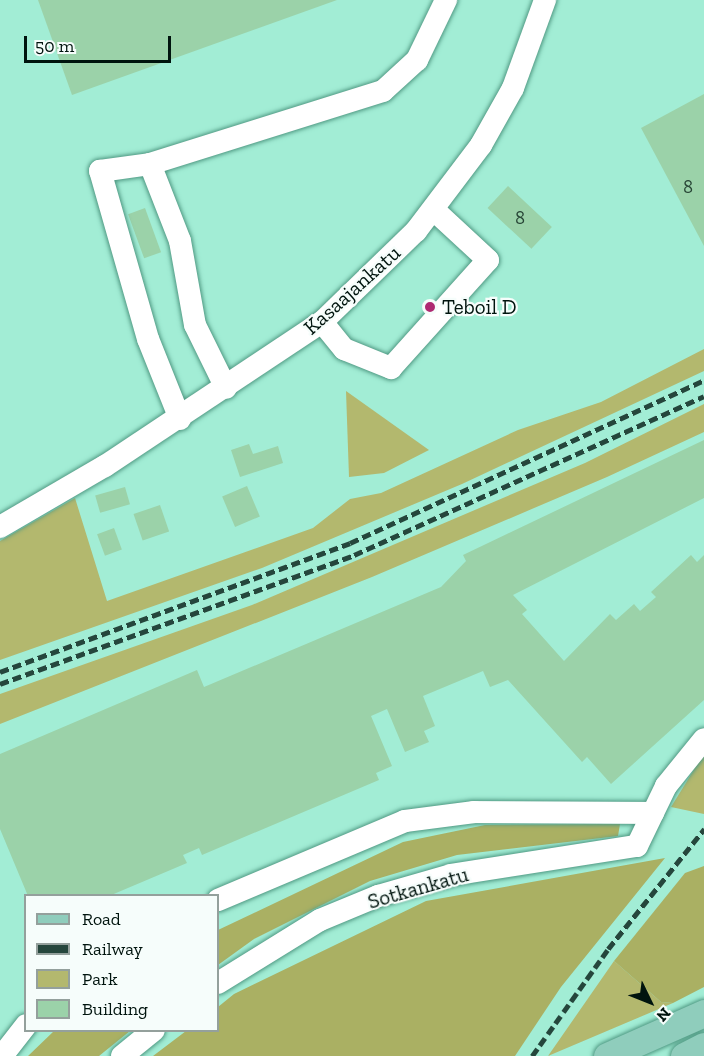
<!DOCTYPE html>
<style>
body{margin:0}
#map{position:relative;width:704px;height:1056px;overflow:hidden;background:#a2edd5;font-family:"Zilla Slab",serif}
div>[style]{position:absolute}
.green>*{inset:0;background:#b3b86e}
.forest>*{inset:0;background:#aab063}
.building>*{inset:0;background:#9bd2a9;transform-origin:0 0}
.roads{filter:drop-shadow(0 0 2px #509983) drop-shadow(0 0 2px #509983)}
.minor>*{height:22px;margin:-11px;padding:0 11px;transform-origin:11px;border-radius:11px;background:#fff}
.major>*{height:27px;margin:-13.5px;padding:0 13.5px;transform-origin:13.5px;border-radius:13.5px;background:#8fcdbc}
.rail>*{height:4.5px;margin-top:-2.25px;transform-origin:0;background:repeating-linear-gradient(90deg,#25463c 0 9px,transparent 0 13.5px)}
.dots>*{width:16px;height:16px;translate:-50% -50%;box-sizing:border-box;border:3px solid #f6fdfb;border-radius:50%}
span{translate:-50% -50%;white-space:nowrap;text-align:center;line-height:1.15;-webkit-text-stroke:4.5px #f6fdfb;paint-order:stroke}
.number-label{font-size:18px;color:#274435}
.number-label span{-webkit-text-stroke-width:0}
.street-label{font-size:21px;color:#00140e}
.poi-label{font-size:21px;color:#00140e}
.left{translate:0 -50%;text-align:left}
.legend{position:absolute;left:24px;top:894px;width:195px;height:138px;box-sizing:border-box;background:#f6fdfb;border:2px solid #94a09c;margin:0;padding:8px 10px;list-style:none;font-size:18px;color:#00140e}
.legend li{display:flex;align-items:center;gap:12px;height:30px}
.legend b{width:30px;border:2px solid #94a09c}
.north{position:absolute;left:620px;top:972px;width:60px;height:60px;-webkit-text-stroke:4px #f6fdfb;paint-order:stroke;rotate:133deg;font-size:16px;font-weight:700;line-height:24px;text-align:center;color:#00140e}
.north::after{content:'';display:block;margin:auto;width:21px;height:27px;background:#00140e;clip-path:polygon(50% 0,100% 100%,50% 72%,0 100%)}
.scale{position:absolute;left:24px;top:36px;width:147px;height:27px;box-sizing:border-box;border:3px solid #00140e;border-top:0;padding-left:8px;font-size:18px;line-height:21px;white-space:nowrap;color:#00140e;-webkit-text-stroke:4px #f6fdfb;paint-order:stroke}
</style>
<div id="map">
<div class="green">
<i style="clip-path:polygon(704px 349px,704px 371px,462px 484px,262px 568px,0 660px,0 541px,75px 498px,107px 601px,313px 528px,350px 499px,381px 493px,518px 430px,601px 402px)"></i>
<i style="clip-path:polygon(346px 391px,429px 450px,384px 473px,349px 477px)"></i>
<i style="clip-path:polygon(704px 404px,704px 432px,607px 477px,372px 577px,0 724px,0 694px,252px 605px,585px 463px)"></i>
<i style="clip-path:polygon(704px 755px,704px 814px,671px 807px,700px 760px)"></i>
<i style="clip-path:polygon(614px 961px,661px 1002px,673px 1003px,548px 1056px)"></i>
</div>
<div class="forest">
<i style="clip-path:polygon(620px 824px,618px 836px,457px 855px,370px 881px,254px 939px,218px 965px,218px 930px,403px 842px,485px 825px)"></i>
<i style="clip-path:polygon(665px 858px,561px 987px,515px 1056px,153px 1056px,186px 1031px,218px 1030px,218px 1007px,234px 994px,426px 901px)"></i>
<i style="clip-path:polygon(704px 866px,704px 987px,673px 1003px,661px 1002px,614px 961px,685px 873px)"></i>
<i style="clip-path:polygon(54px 1031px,54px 1030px,130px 1031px,99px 1056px,28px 1056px)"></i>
</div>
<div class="building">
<i style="clip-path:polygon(38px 0,337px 0,72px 95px)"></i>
<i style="clip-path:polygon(704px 94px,704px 246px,641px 128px)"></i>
<i style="left:508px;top:186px;width:60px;height:30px;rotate:43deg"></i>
<i style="left:145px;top:208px;width:47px;height:18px;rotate:70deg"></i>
<i style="clip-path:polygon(704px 440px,704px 498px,513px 595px,527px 610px,522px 614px,564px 661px,610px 614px,616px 620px,634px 604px,640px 611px,656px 597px,651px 592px,691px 555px,697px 562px,704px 555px,704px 700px,611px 784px,587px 757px,582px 762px,508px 680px,490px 687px,483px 671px,423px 696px,435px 726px,424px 731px,429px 742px,405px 752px,387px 709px,371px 716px,392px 766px,376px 773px,379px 780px,202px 855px,199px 848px,183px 855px,187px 863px,109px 896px,28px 896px,0 829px,0 754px,197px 670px,204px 687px,441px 587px,466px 561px,463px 555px)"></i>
<i style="clip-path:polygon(249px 444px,253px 454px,278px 446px,283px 463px,240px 477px,231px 450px)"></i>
<i style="left:247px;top:486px;width:33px;height:27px;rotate:67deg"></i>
<i style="left:125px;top:487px;width:18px;height:31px;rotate:74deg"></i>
<i style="left:160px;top:505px;width:28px;height:28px;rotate:71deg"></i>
<i style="left:114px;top:528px;width:23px;height:18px;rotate:70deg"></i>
</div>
<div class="roads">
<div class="minor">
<i style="left:150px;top:164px;width:83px;rotate:68.7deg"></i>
<i style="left:180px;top:241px;width:85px;rotate:79.9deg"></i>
<i style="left:195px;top:325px;width:70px;rotate:63.8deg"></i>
<i style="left:322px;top:322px;width:35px;rotate:51deg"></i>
<i style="left:344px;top:349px;width:51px;rotate:22deg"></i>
<i style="left:391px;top:368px;width:145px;rotate:-48.1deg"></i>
<i style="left:488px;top:260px;width:72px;rotate:-137.2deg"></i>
<i style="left:180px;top:419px;width:86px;rotate:-111.8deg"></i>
<i style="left:148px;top:339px;width:175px;rotate:-105.9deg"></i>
<i style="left:100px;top:171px;width:50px;rotate:-8deg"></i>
<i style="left:150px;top:164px;width:244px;rotate:-17.4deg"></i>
<i style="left:383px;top:91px;width:46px;rotate:-42.4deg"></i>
<i style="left:417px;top:60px;width:67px;rotate:-64.2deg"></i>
<i style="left:0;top:527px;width:121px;rotate:-30.2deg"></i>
<i style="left:105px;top:466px;width:260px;rotate:-33.6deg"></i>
<i style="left:322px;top:322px;width:131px;rotate:-44.1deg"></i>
<i style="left:416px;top:231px;width:108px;rotate:-52.9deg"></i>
<i style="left:481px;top:145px;width:65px;rotate:-60.7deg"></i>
<i style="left:513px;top:88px;width:94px;rotate:-70deg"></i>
<i style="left:218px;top:900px;width:203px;rotate:-22.9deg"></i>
<i style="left:405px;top:821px;width:70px;rotate:-7.4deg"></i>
<i style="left:474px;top:812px;width:179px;rotate:0.3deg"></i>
<i style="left:218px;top:983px;width:120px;rotate:-31.7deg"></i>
<i style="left:320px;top:920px;width:63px;rotate:-22.5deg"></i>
<i style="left:378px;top:896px;width:76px;rotate:-16deg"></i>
<i style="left:451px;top:875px;width:188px;rotate:-8.9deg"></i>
<i style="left:637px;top:846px;width:67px;rotate:-64.2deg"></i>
<i style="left:666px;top:786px;width:60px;rotate:-51deg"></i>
<i style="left:2px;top:1056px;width:39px;rotate:-52deg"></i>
<i style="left:122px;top:1056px;width:41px;rotate:-39.1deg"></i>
</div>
<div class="major">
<i style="left:607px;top:1056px;width:106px;rotate:-23.9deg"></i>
<i style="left:684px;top:1056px;width:22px;rotate:-27deg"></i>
</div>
</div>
<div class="rail">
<i style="left:0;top:672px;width:373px;rotate:-20.2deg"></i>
<i style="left:350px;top:543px;width:390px;rotate:-24.7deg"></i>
<i style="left:0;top:684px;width:377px;rotate:-20deg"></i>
<i style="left:354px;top:555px;width:384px;rotate:-24.4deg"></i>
<i style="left:532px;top:1056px;width:131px;rotate:-54.6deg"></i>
<i style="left:608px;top:949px;width:154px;rotate:-51.3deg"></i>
</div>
<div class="dots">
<i style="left:430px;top:307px;background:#ae2a72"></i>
</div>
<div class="number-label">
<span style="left:688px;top:187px">8</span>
<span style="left:520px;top:218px">8</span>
</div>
<div class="street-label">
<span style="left:352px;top:290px;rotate:-42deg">Kasaajankatu</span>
<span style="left:418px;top:888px;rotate:-16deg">Sotkankatu</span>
</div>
<div class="poi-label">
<span class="left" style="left:442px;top:307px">Teboil D</span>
</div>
<ul class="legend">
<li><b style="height:8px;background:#8fcdbc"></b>Road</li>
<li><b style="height:8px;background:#25463c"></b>Railway</li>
<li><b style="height:16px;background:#b3b86e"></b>Park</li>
<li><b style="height:16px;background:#9bd2a9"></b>Building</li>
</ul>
<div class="north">N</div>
<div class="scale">50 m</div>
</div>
